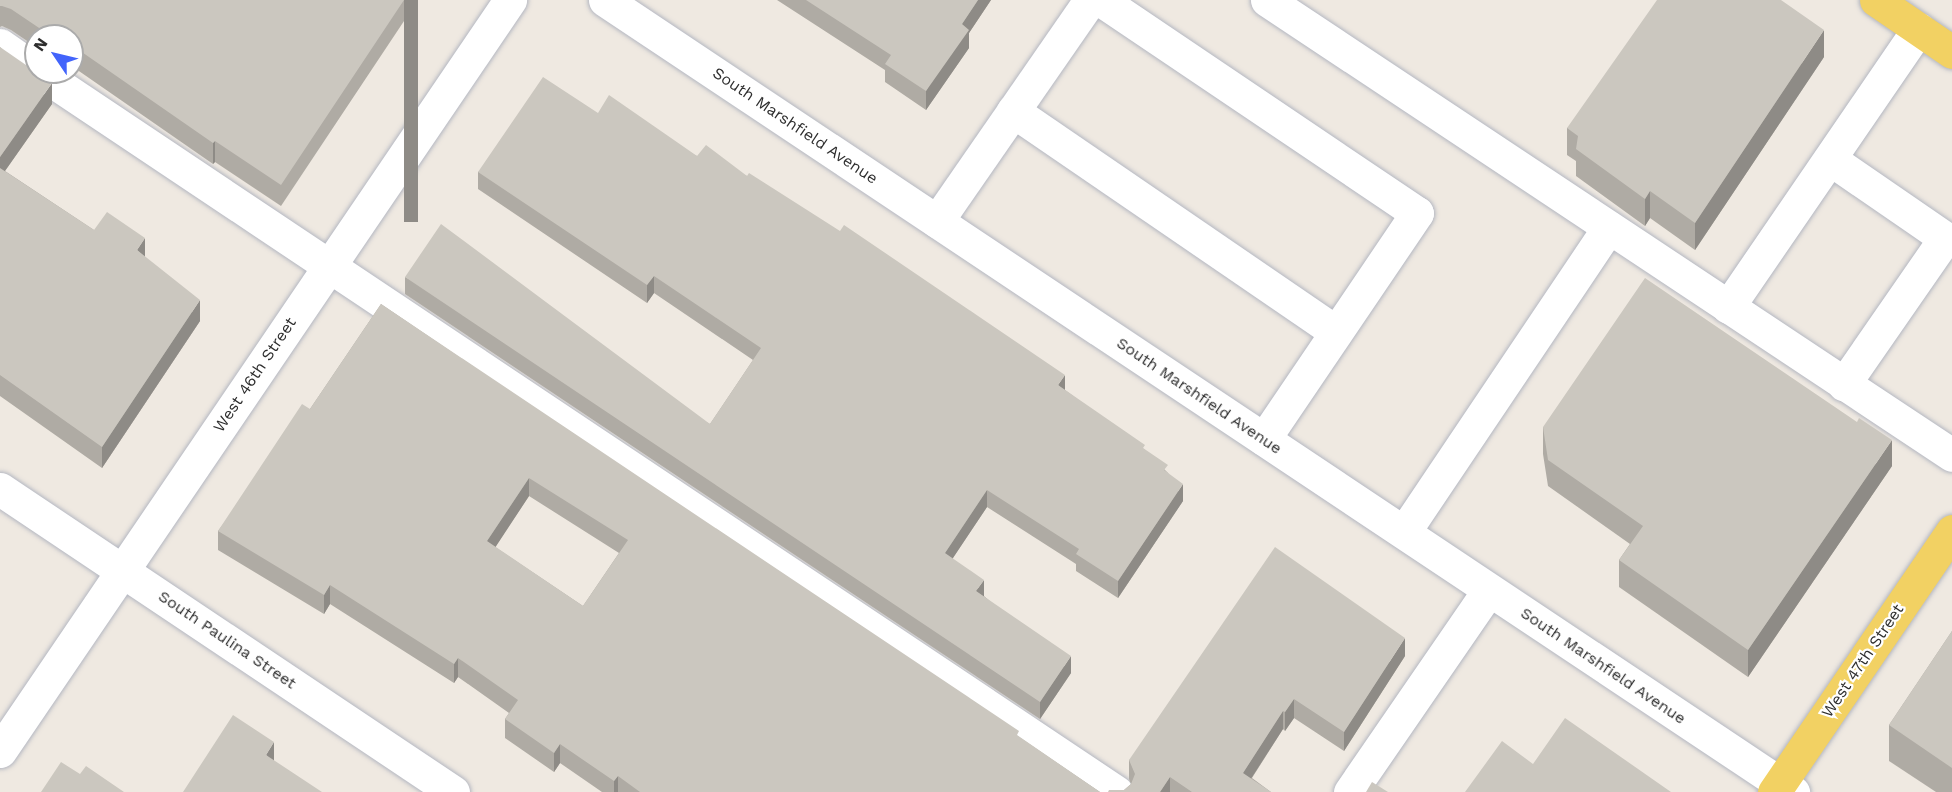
<!DOCTYPE html>
<style>
body{margin:0}
#map{position:relative;width:1952px;height:792px;overflow:hidden;background:#efe9e1;font-family:"Work Sans",sans-serif}
div>[style]{position:absolute}
.roads{filter:drop-shadow(0 0 2px #b4b7c1) drop-shadow(0 0 2px #b4b7c1)}
.minor>*{height:33px;margin:-16.5px;padding:0 16.5px;transform-origin:16.5px;border-radius:16.5px;background:#fff}
.major>*{height:33px;margin:-16.5px;padding:0 16.5px;transform-origin:16.5px;border-radius:16.5px;background:#f2d163}
.wall>*{inset:0;background:#afaba4}
.shaded-wall>*{inset:0;background:#8e8b86;transform-origin:0 0}
.building>*{inset:0;background:#cbc7bf}
span{translate:-50% -50%;white-space:nowrap;text-align:center;line-height:1.15;-webkit-text-stroke:4.5px #fff;paint-order:stroke}
.street-label{font-size:16px;color:#2e2e2e}
.north{position:absolute;left:24px;top:24px;width:60px;height:60px;box-sizing:border-box;background:#fff;border:2px solid #ababab;border-radius:50%;rotate:305deg;font-size:16px;font-weight:700;line-height:24px;text-align:center;color:#2e2e2e}
.north::after{content:'';display:block;margin:auto;width:21px;height:27px;background:#4264fb;clip-path:polygon(50% 0,100% 100%,50% 72%,0 100%)}
</style>
<div id="map">
<div class="roads">
<div class="minor">
<i style="left:605px;top:0;width:1428px;rotate:33.69deg"></i>
<i style="left:1101px;top:0;width:381px;rotate:34deg"></i>
<i style="left:1417px;top:213px;width:273px;rotate:124.1deg"></i>
<i style="left:1267px;top:0;width:822px;rotate:33.59deg"></i>
<i style="left:0;top:45px;width:44px;rotate:34.8deg"></i>
<i style="left:39px;top:72px;width:1296px;rotate:33.76deg"></i>
<i style="left:1013px;top:111px;width:391px;rotate:34.4deg"></i>
<i style="left:1830px;top:159px;width:140px;rotate:34.5deg"></i>
<i style="left:1945px;top:238px;width:178px;rotate:124.7deg"></i>
<i style="left:937px;top:221px;width:269px;rotate:-55.3deg"></i>
<i style="left:1728px;top:307px;width:337px;rotate:-55.6deg"></i>
<i style="left:0;top:489px;width:545px;rotate:33.78deg"></i>
<i style="left:1404px;top:532px;width:367px;rotate:-56.1deg"></i>
<i style="left:0;top:751px;width:908px;rotate:-55.82deg"></i>
<i style="left:1350px;top:792px;width:245px;rotate:-55.5deg"></i>
</div>
<div class="major">
<i style="left:1876px;top:0;width:92px;rotate:34.4deg"></i>
<i style="left:1774px;top:792px;width:316px;rotate:-55.7deg"></i>
</div>
</div>
<div class="wall">
<i style="clip-path:polygon(0 0,418px 0,281px 206px,215px 162px,213px 164px,76px 69px,74px 73px,72px 71px,72px 36px,36px 36px,36px 47px,11px 30px,2px 26px,0 27px)"></i>
<i style="clip-path:polygon(777px 0,991px 0,969px 33px,969px 48px,926px 110px,885px 82px,885px 70px)"></i>
<i style="clip-path:polygon(0 47px,52px 104px,5px 171px,94px 230px,145px 257px,200px 321px,102px 468px,0 396px)"></i>
<i style="clip-path:polygon(1824px 57px,1695px 250px,1650px 218px,1645px 226px,1576px 176px,1576px 161px,1567px 155px,1567px 128px)"></i>
<i style="clip-path:polygon(598px 113px,697px 156px,747px 176px,1065px 390px,1145px 450px,1168px 473px,1183px 501px,1118px 598px,1076px 571px,1076px 564px,987px 507px,952px 559px,984px 596px,1071px 673px,1040px 719px,405px 294px,405px 277px,710px 424px,753px 360px,654px 293px,647px 303px,478px 189px,478px 172px)"></i>
<i style="clip-path:polygon(evenodd,381px 304px,1019px 737px,1100px 792px,602px 792px,560px 763px,554px 772px,505px 738px,505px 719px,509px 713px,458px 677px,454px 683px,330px 604px,324px 614px,218px 550px,218px 531px,310px 409px,381px 304px,529px 496px,619px 553px,583px 606px,495px 547px,529px 496px)"></i>
<i style="clip-path:polygon(1543px 427px,1892px 466px,1748px 677px,1619px 587px,1619px 560px,1630px 544px,1548px 486px,1543px 454px)"></i>
<i style="clip-path:polygon(1952px 631px,1952px 792px,1936px 792px,1889px 761px,1889px 725px)"></i>
<i style="clip-path:polygon(1405px 656px,1344px 751px,1294px 718px,1285px 731px,1283px 729px,1252px 778px,1271px 792px,1108px 792px,1124px 790px,1131px 784px,1129px 779px,1129px 760px)"></i>
</div>
<div class="shaded-wall">
<i style="left:404px;top:0;width:14px;height:222px"></i>
<i style="clip-path:polygon(978px 0,991px 0,969px 33px,969px 48px,926px 110px,926px 91px,962px 24px)"></i>
<i style="clip-path:polygon(1824px 30px,1824px 57px,1695px 250px,1695px 223px)"></i>
<i style="clip-path:polygon(76px 48px,76px 69px,74px 73px,74px 52px)"></i>
<i style="clip-path:polygon(52px 83px,52px 104px,0 178px,0 157px)"></i>
<i style="clip-path:polygon(215px 141px,215px 162px,213px 164px,213px 143px)"></i>
<i style="clip-path:polygon(1650px 191px,1650px 218px,1645px 226px,1645px 199px)"></i>
<i style="clip-path:polygon(145px 238px,145px 259px,137px 250px)"></i>
<i style="clip-path:polygon(654px 276px,654px 293px,647px 303px,647px 285px)"></i>
<i style="clip-path:polygon(200px 300px,200px 321px,102px 468px,102px 447px)"></i>
<i style="clip-path:polygon(1065px 375px,1065px 392px,1058px 385px)"></i>
<i style="clip-path:polygon(1892px 440px,1892px 466px,1748px 677px,1748px 650px)"></i>
<i style="clip-path:polygon(529px 478px,529px 496px,487px 560px,487px 541px)"></i>
<i style="clip-path:polygon(1183px 484px,1183px 501px,1118px 598px,1118px 581px)"></i>
<i style="clip-path:polygon(987px 490px,987px 507px,945px 570px,945px 553px)"></i>
<i style="clip-path:polygon(984px 580px,984px 597px,976px 591px)"></i>
<i style="clip-path:polygon(330px 585px,330px 604px,324px 614px,324px 595px)"></i>
<i style="clip-path:polygon(1405px 638px,1405px 656px,1344px 751px,1344px 732px)"></i>
<i style="clip-path:polygon(1071px 656px,1071px 673px,1040px 719px,1040px 702px)"></i>
<i style="clip-path:polygon(458px 658px,458px 677px,454px 683px,454px 664px)"></i>
<i style="clip-path:polygon(1294px 699px,1294px 718px,1285px 731px,1285px 712px)"></i>
<i style="clip-path:polygon(1283px 711px,1283px 729px,1243px 791px,1243px 773px)"></i>
<i style="clip-path:polygon(274px 742px,274px 764px,266px 755px)"></i>
<i style="clip-path:polygon(560px 744px,560px 763px,554px 772px,554px 753px)"></i>
<i style="clip-path:polygon(618px 776px,618px 792px,614px 792px,614px 781px)"></i>
<i style="clip-path:polygon(1170px 777px,1170px 792px,1160px 792px)"></i>
</div>
<div class="building">
<i style="clip-path:polygon(0 0,404px 0,281px 185px,215px 141px,213px 143px,76px 48px,74px 52px,72px 51px,72px 36px,51px 36px,11px 9px,2px 6px,0 6px)"></i>
<i style="clip-path:polygon(806px 0,978px 0,962px 24px,969px 30px,926px 91px,885px 64px,891px 55px)"></i>
<i style="clip-path:polygon(1657px 0,1781px 0,1824px 30px,1695px 223px,1650px 191px,1645px 199px,1576px 149px,1578px 136px,1567px 128px)"></i>
<i style="clip-path:polygon(0 47px,52px 83px,0 157px)"></i>
<i style="clip-path:polygon(543px 77px,598px 113px,609px 95px,697px 156px,706px 145px,747px 176px,749px 173px,840px 231px,844px 225px,1065px 375px,1058px 385px,1145px 445px,1143px 448px,1168px 465px,1164px 470px,1183px 484px,1118px 581px,1076px 554px,1079px 549px,987px 490px,945px 553px,984px 580px,976px 591px,1071px 656px,1040px 702px,405px 277px,441px 224px,710px 424px,761px 348px,654px 276px,647px 285px,478px 172px)"></i>
<i style="clip-path:polygon(0 168px,94px 230px,107px 212px,145px 238px,137px 250px,200px 300px,102px 447px,0 375px)"></i>
<i style="clip-path:polygon(1645px 278px,1857px 422px,1859px 418px,1892px 440px,1748px 650px,1619px 560px,1643px 526px,1548px 460px,1543px 427px)"></i>
<i style="clip-path:polygon(evenodd,381px 304px,1019px 731px,1017px 735px,1100px 792px,640px 792px,618px 776px,614px 781px,560px 744px,554px 753px,505px 719px,518px 700px,458px 658px,454px 664px,330px 585px,324px 595px,218px 531px,302px 404px,310px 409px,381px 304px,529px 478px,628px 540px,583px 606px,487px 541px,529px 478px)"></i>
<i style="clip-path:polygon(1275px 547px,1405px 638px,1344px 732px,1294px 699px,1285px 712px,1283px 711px,1243px 773px,1271px 792px,1192px 792px,1170px 777px,1160px 792px,1108px 792px,1109px 790px,1124px 790px,1131px 784px,1135px 774px,1129px 760px)"></i>
<i style="clip-path:polygon(1952px 631px,1952px 768px,1889px 725px)"></i>
<i style="clip-path:polygon(233px 715px,274px 742px,266px 755px,322px 792px,183px 792px)"></i>
<i style="clip-path:polygon(1565px 718px,1671px 792px,1465px 792px,1502px 741px,1533px 764px)"></i>
<i style="clip-path:polygon(61px 762px,80px 774px,86px 766px,124px 792px,41px 792px)"></i>
<i style="clip-path:polygon(1372px 782px,1388px 792px,1366px 792px)"></i>
</div>
<div class="street-label">
<span style="left:795px;top:126px;rotate:34deg">South Marshfield Avenue</span>
<span style="left:255px;top:375px;rotate:-56deg">West 46th Street</span>
<span style="left:1199px;top:396px;rotate:34deg">South Marshfield Avenue</span>
<span style="left:227px;top:640px;rotate:34deg">South Paulina Street</span>
<span style="left:1863px;top:661px;rotate:-56deg">West 47th Street</span>
<span style="left:1603px;top:666px;rotate:34deg">South Marshfield Avenue</span>
</div>
<div class="north">N</div>
</div>
